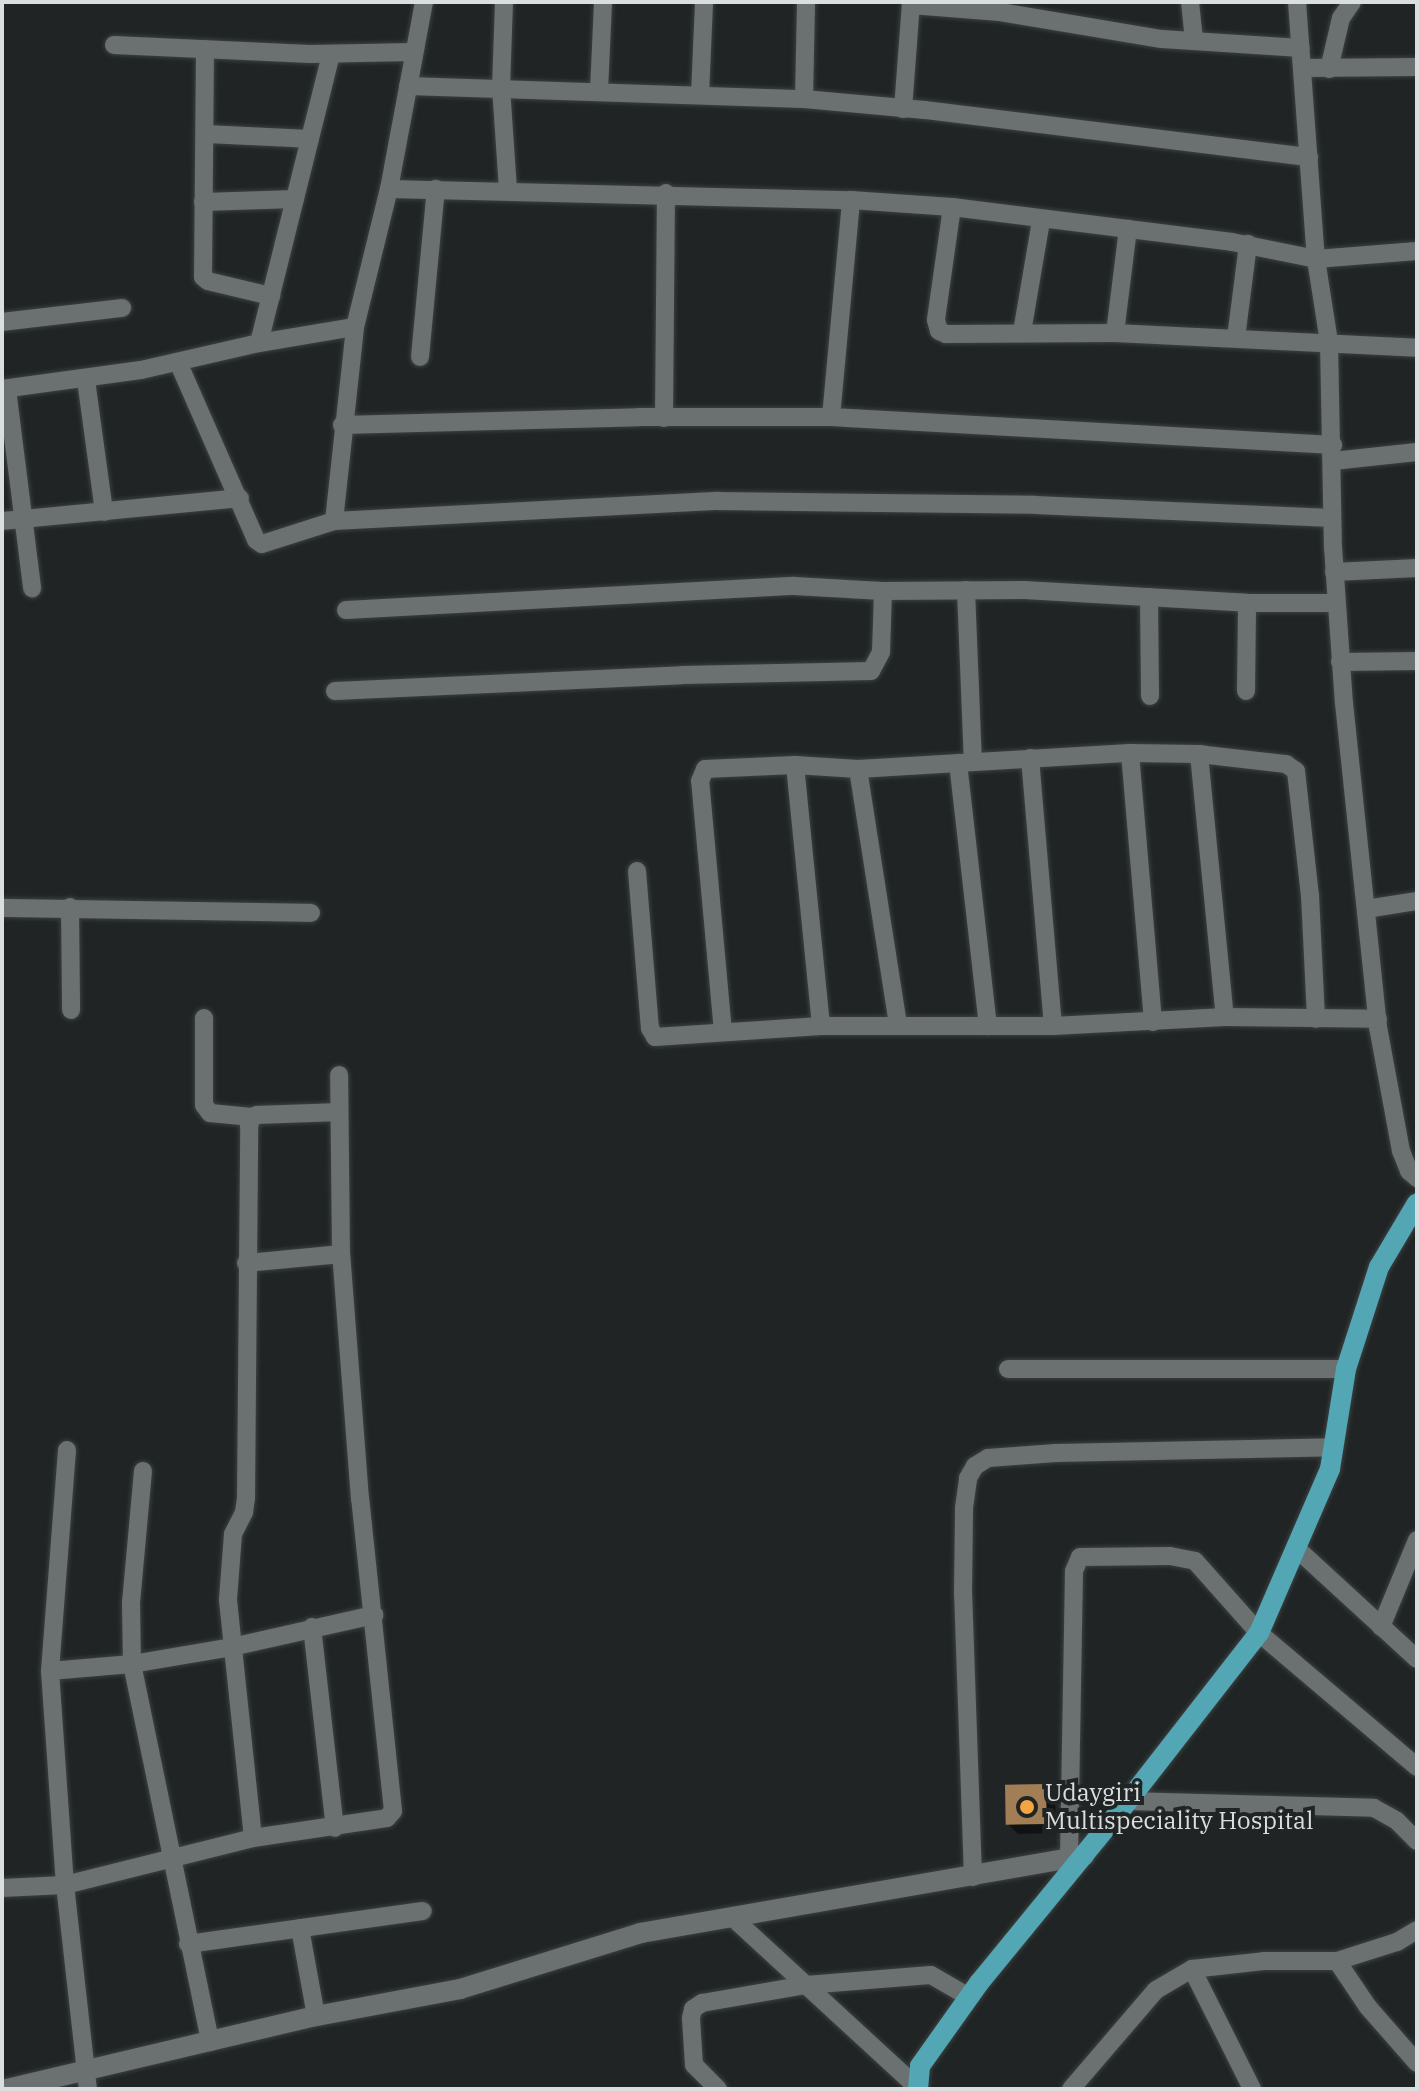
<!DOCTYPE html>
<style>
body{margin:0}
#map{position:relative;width:1419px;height:2091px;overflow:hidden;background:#202425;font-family:"IBM Plex Serif",serif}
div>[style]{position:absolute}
.shadow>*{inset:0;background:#0007}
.building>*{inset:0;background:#a17e55;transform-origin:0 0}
.roads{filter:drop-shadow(0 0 2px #3c4040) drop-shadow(0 0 2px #3c4040)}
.minor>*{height:18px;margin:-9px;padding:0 9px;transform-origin:9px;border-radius:9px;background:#6b7071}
.tertiary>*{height:20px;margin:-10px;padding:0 10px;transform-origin:10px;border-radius:10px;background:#6b7071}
.primary>*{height:20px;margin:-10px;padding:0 10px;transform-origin:10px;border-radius:10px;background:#53a7b4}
.dots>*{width:22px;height:22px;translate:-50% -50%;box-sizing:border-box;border:4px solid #202425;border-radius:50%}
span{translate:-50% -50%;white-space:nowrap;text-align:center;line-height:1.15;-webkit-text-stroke:8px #202425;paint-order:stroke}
.poi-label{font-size:24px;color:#dbdede}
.left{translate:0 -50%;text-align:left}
.frame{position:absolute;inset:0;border:4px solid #dbdede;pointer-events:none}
</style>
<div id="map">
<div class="shadow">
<i style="clip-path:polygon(1045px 1786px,1055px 1796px,1056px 1833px,1018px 1834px,1008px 1824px)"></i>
</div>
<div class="building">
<i style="left:1046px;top:1784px;width:40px;height:41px;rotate:89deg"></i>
</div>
<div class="roads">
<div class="minor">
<i style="left:504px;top:2px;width:85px;rotate:92deg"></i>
<i style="left:501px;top:87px;width:104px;rotate:86.1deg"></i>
<i style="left:1190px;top:2px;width:39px;rotate:84deg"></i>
<i style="left:1297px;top:2px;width:258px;rotate:85.8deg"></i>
<i style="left:1316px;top:259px;width:84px;rotate:81.1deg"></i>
<i style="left:1329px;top:342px;width:205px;rotate:88.9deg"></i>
<i style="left:1333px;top:547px;width:156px;rotate:86deg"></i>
<i style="left:1344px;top:703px;width:326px;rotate:84deg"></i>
<i style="left:1378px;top:1027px;width:126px;rotate:79.5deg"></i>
<i style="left:1401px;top:1151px;width:22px;rotate:68deg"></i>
<i style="left:1409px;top:1171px;width:11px;rotate:41deg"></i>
<i style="left:911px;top:5px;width:89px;rotate:4.5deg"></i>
<i style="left:1000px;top:12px;width:164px;rotate:9.5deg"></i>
<i style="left:1162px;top:39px;width:139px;rotate:3.7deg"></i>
<i style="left:114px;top:45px;width:196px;rotate:2.6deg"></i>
<i style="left:310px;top:54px;width:103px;rotate:-1.1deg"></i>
<i style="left:205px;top:49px;width:228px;rotate:90.5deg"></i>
<i style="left:203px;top:277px;width:6px;rotate:39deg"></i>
<i style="left:208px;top:281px;width:65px;rotate:13.4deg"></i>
<i style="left:1304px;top:68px;width:113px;rotate:-0.5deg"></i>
<i style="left:1329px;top:69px;width:52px;rotate:-76.8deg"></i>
<i style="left:1341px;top:18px;width:19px;rotate:-55deg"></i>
<i style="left:408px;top:86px;width:396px;rotate:1.9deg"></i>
<i style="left:804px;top:99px;width:121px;rotate:5.2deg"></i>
<i style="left:925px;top:110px;width:387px;rotate:7deg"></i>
<i style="left:599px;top:91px;width:89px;rotate:-87.4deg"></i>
<i style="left:700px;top:95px;width:93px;rotate:-87.5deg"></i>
<i style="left:804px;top:99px;width:97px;rotate:-88.8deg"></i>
<i style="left:903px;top:109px;width:107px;rotate:-85.7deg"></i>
<i style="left:205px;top:134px;width:105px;rotate:2.7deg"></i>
<i style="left:389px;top:189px;width:462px;rotate:1.4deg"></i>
<i style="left:851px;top:200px;width:101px;rotate:4deg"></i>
<i style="left:952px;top:207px;width:282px;rotate:7.1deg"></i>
<i style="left:1232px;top:242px;width:86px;rotate:11.4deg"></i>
<i style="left:1316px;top:259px;width:101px;rotate:-4.5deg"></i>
<i style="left:203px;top:202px;width:92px;rotate:-1.9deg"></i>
<i style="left:952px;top:207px;width:114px;rotate:98.1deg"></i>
<i style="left:936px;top:320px;width:11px;rotate:75deg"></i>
<i style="left:939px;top:331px;width:8px;rotate:23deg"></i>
<i style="left:946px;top:334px;width:169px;rotate:-0.3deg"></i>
<i style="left:1115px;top:333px;width:302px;rotate:2.8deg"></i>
<i style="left:2px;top:322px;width:121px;rotate:-6.7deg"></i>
<i style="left:1022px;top:332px;width:113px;rotate:-80.3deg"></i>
<i style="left:1115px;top:333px;width:105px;rotate:-82.9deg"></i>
<i style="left:1236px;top:338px;width:95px;rotate:-82.7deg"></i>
<i style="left:259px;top:343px;width:297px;rotate:-76deg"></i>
<i style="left:420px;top:357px;width:169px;rotate:-84.6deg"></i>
<i style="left:178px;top:362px;width:194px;rotate:66.3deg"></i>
<i style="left:256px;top:540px;width:7px;rotate:34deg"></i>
<i style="left:262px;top:544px;width:76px;rotate:-17.7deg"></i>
<i style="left:334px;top:521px;width:385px;rotate:-3deg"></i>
<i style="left:718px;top:501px;width:317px;rotate:0.7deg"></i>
<i style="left:1035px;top:505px;width:297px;rotate:2.5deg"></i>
<i style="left:86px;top:380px;width:133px;rotate:82.2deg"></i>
<i style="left:2px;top:389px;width:140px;rotate:-7.8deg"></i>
<i style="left:141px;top:370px;width:121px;rotate:-12.9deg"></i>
<i style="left:259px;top:343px;width:97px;rotate:-9.5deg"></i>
<i style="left:7px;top:389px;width:201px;rotate:82.8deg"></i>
<i style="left:831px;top:417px;width:218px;rotate:-84.7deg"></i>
<i style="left:664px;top:418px;width:225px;rotate:-89.5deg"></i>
<i style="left:342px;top:425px;width:297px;rotate:-1.5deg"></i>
<i style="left:639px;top:417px;width:192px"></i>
<i style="left:831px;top:417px;width:503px;rotate:3.19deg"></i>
<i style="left:1333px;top:461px;width:84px;rotate:-6.1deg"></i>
<i style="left:2px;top:521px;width:239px;rotate:-5.5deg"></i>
<i style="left:334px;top:521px;width:195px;rotate:-83.8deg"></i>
<i style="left:355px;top:327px;width:142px;rotate:-76.2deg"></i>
<i style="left:389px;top:189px;width:190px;rotate:-79.4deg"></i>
<i style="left:1334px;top:572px;width:83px;rotate:-2.8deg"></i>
<i style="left:966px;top:590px;width:172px;rotate:87.7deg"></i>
<i style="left:1149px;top:597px;width:99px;rotate:89.4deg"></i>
<i style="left:346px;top:610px;width:449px;rotate:-3.1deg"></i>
<i style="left:794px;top:586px;width:89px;rotate:3.2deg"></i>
<i style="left:883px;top:591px;width:141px;rotate:-0.4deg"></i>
<i style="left:1024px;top:590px;width:223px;rotate:3.3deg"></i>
<i style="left:1247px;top:603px;width:89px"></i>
<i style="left:1340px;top:662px;width:77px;rotate:-0.7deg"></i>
<i style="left:335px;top:691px;width:347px;rotate:-2.6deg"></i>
<i style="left:682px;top:675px;width:189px;rotate:-1.2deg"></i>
<i style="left:871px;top:671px;width:21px;rotate:-62deg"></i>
<i style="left:881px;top:652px;width:61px;rotate:-88.1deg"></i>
<i style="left:1246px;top:691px;width:88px;rotate:-89.3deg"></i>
<i style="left:1130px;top:753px;width:270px;rotate:85.1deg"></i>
<i style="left:1199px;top:754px;width:264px;rotate:84.4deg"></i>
<i style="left:1030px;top:758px;width:269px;rotate:85.1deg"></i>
<i style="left:958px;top:763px;width:265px;rotate:83.5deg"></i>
<i style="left:795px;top:765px;width:262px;rotate:84.3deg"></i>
<i style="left:858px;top:769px;width:259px;rotate:81.1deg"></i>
<i style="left:637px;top:871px;width:158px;rotate:85.3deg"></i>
<i style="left:650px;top:1028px;width:10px;rotate:61deg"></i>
<i style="left:655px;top:1037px;width:166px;rotate:-3.8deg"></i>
<i style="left:821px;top:1026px;width:232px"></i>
<i style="left:1053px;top:1026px;width:172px;rotate:-3deg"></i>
<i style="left:1225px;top:1017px;width:153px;rotate:0.7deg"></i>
<i style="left:70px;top:907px;width:103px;rotate:89.4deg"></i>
<i style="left:2px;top:908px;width:309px;rotate:0.9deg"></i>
<i style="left:1366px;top:909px;width:52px;rotate:-8.9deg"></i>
<i style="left:204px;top:1018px;width:87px;rotate:90deg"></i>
<i style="left:204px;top:1105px;width:10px;rotate:53deg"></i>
<i style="left:210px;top:1113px;width:42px;rotate:5.4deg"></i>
<i style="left:723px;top:1032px;width:252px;rotate:-95.2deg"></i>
<i style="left:700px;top:781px;width:13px;rotate:-67deg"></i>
<i style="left:705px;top:769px;width:90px;rotate:-2.5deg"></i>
<i style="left:795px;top:765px;width:63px;rotate:3.6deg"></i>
<i style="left:858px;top:769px;width:272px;rotate:-3.4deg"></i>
<i style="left:1130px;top:753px;width:69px;rotate:0.8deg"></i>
<i style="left:1199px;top:754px;width:88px;rotate:6.6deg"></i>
<i style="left:1286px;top:764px;width:12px;rotate:35deg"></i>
<i style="left:1296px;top:771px;width:125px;rotate:83.6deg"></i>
<i style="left:1310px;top:895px;width:124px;rotate:87.2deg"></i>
<i style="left:246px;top:1263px;width:95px;rotate:-5.4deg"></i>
<i style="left:1008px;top:1369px;width:338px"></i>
<i style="left:67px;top:1450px;width:222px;rotate:94.4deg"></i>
<i style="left:50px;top:1671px;width:215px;rotate:86deg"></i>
<i style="left:65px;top:1885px;width:205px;rotate:83.6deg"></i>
<i style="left:143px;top:1471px;width:132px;rotate:95.2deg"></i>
<i style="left:131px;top:1602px;width:62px;rotate:89.1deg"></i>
<i style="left:132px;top:1664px;width:386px;rotate:78.3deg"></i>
<i style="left:1296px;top:1548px;width:164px;rotate:42.5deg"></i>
<i style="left:312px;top:1627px;width:202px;rotate:83.5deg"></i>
<i style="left:1381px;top:1627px;width:94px;rotate:-67.5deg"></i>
<i style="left:50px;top:1671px;width:82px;rotate:-4.9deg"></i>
<i style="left:132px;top:1664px;width:101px;rotate:-9.6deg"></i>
<i style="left:232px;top:1647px;width:146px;rotate:-12.7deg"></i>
<i style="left:1128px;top:1801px;width:246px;rotate:1.6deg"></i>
<i style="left:1374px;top:1808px;width:26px;rotate:29deg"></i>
<i style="left:1397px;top:1821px;width:28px;rotate:45deg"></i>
<i style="left:253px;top:1838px;width:240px;rotate:-96deg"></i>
<i style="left:228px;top:1599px;width:65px;rotate:-85.6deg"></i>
<i style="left:233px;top:1534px;width:25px;rotate:-63deg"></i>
<i style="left:244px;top:1512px;width:14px;rotate:-82deg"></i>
<i style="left:246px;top:1498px;width:372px;rotate:-89.5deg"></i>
<i style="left:249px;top:1126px;width:9px;rotate:-72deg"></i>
<i style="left:252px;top:1117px;width:5px;rotate:-22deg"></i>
<i style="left:257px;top:1115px;width:82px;rotate:-2.1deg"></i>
<i style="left:1069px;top:1858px;width:287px;rotate:-89deg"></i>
<i style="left:1074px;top:1571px;width:15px;rotate:-67deg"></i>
<i style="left:1080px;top:1557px;width:90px;rotate:-0.6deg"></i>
<i style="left:1170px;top:1556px;width:25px;rotate:11deg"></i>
<i style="left:1195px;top:1561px;width:96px;rotate:48.4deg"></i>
<i style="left:1259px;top:1633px;width:207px;rotate:40.3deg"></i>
<i style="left:973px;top:1877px;width:283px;rotate:-92deg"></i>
<i style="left:963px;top:1594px;width:86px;rotate:-89.3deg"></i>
<i style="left:964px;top:1508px;width:30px;rotate:-82deg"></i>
<i style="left:968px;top:1478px;width:14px;rotate:-60deg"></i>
<i style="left:975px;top:1466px;width:15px;rotate:-32deg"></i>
<i style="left:988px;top:1458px;width:68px;rotate:-4.2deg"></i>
<i style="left:1056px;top:1453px;width:278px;rotate:-1.2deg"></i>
<i style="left:2px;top:1888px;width:63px;rotate:-2.7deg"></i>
<i style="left:65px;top:1885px;width:194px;rotate:-14deg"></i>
<i style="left:253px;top:1838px;width:135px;rotate:-8.5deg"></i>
<i style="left:387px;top:1818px;width:9px;rotate:-49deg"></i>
<i style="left:393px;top:1811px;width:314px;rotate:-96deg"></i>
<i style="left:360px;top:1499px;width:246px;rotate:-94.4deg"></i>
<i style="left:341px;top:1254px;width:179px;rotate:-90.6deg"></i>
<i style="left:732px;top:1917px;width:251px;rotate:42.6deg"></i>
<i style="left:300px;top:1928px;width:89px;rotate:79.7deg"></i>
<i style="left:188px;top:1944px;width:237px;rotate:-8deg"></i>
<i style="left:1337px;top:1961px;width:55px;rotate:56deg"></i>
<i style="left:1368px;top:2007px;width:74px;rotate:48.8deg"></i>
<i style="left:1192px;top:1969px;width:134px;rotate:63.4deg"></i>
<i style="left:718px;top:2089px;width:34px;rotate:-135deg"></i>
<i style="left:694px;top:2065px;width:47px;rotate:-93.7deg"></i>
<i style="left:691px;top:2018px;width:9px;rotate:-77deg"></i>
<i style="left:693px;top:2009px;width:11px;rotate:-34deg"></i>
<i style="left:702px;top:2003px;width:106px;rotate:-9.8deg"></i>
<i style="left:806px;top:1985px;width:125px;rotate:-4.6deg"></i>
<i style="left:931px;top:1975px;width:44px;rotate:30.1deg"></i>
<i style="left:1071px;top:2089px;width:130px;rotate:-49.4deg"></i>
<i style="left:1156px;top:1990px;width:42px;rotate:-30.3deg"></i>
<i style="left:1192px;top:1969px;width:72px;rotate:-6.3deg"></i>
<i style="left:1264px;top:1961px;width:73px"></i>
<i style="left:1337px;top:1961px;width:63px;rotate:-17.6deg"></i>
<i style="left:1397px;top:1942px;width:23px;rotate:-31deg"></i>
</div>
<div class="tertiary">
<i style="left:7px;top:2089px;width:318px;rotate:-13.3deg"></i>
<i style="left:316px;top:2016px;width:147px;rotate:-10.6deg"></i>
<i style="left:460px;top:1989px;width:189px;rotate:-17.2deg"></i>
<i style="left:641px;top:1933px;width:450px;rotate:-9.9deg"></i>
</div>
<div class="primary">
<i style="left:918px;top:2089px;width:23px;rotate:-85deg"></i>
<i style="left:920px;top:2066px;width:102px;rotate:-54.6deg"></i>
<i style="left:979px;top:1983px;width:235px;rotate:-50.7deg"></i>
<i style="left:1128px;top:1801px;width:213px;rotate:-52.1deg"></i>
<i style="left:1259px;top:1633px;width:179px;rotate:-66.6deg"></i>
<i style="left:1330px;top:1469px;width:101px;rotate:-80.9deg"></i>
<i style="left:1346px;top:1369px;width:107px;rotate:-72.1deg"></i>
<i style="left:1379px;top:1267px;width:74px;rotate:-59.3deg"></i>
</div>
</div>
<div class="dots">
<i style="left:1027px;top:1807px;background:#f2a541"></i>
</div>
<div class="poi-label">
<span class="left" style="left:1045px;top:1807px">Udaygiri<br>Multispeciality Hospital</span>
</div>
<div class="frame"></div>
</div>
